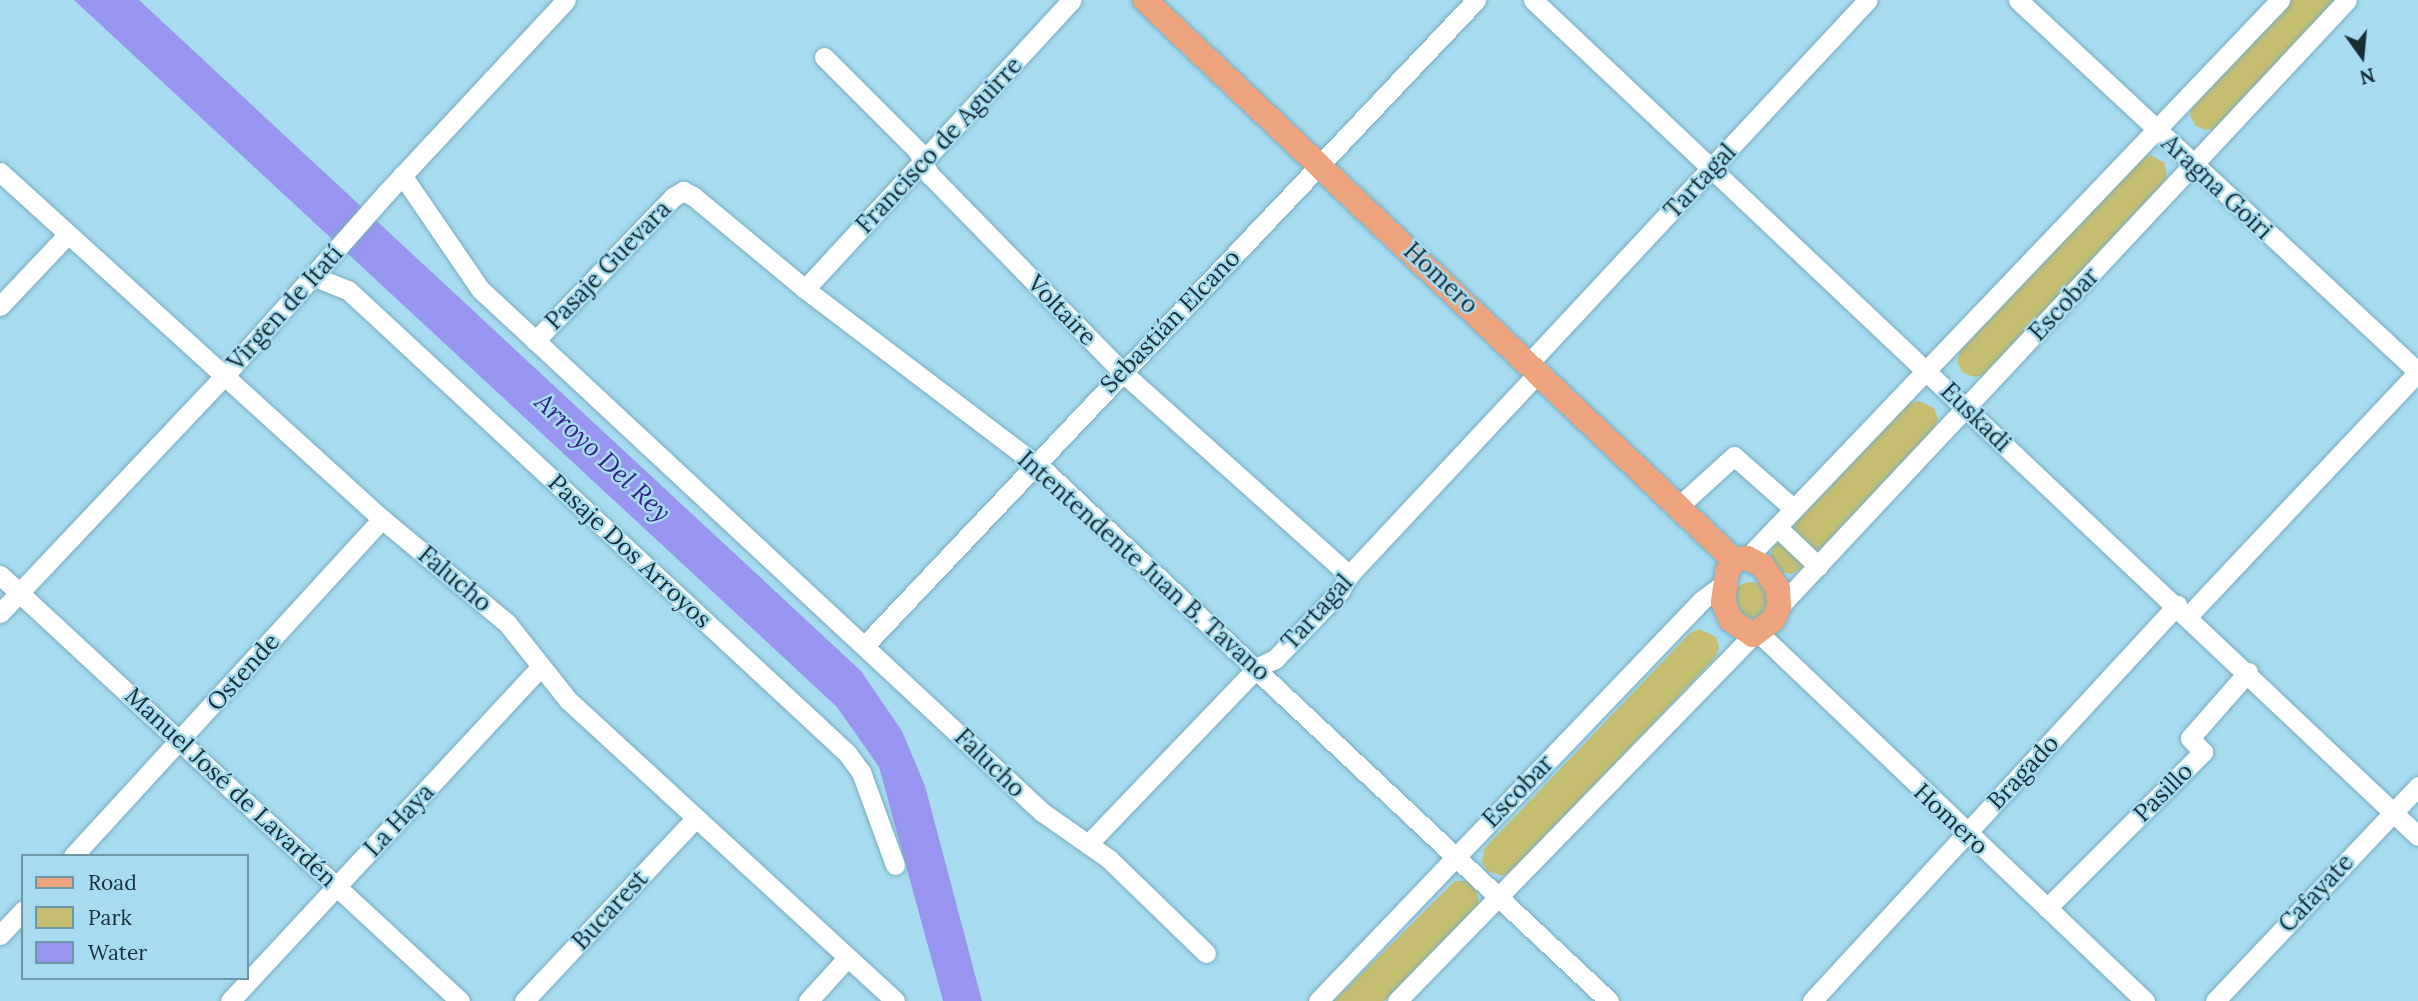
<!DOCTYPE html>
<meta charset="utf-8">
<style>
body{margin:0}
#map{position:relative;width:2418px;height:1001px;overflow:hidden;background:#a7dcf0;font-family:Lora,serif}
div>[style]{position:absolute}
.green>*{inset:0;background:#c6bf72}
.round{border-radius:50%}
.water>*{inset:0;background:#9795f0}
.roads{filter:drop-shadow(0 0 2px #78acbf) drop-shadow(0 0 2px #78acbf)}
.minor>*{height:19px;margin:-9.5px;padding:0 9.5px;transform-origin:9.5px;border-radius:9.5px;background:#fff}
.major>*{height:24px;margin:-12px;padding:0 12px;transform-origin:12px;border-radius:12px;background:#efa480}
span{translate:-50% -50%;white-space:nowrap;text-align:center;line-height:1.15;-webkit-text-stroke:5px #a7dcf0;paint-order:stroke}
.street-label{font-size:24px;color:#182d34}
.water-label{font-size:26px;color:#341e86;font-style:italic}
.legend{position:absolute;left:21px;top:854px;width:228px;height:126px;box-sizing:border-box;background:#a7dcf0;border:2px solid #6e96a5;margin:0;padding:9px 12px;list-style:none;font-size:21px;color:#182d34}
.legend li{display:flex;align-items:center;gap:14px;height:35px}
.legend b{width:35px;border:2px solid #6e96a5}
.north{position:absolute;left:2327px;top:21px;width:70px;height:70px;-webkit-text-stroke:5px #a7dcf0;paint-order:stroke;rotate:165deg;font-size:19px;font-weight:700;line-height:28px;text-align:center;color:#182d34}
.north::after{content:'';display:block;margin:auto;width:24px;height:32px;background:#182d34;clip-path:polygon(50% 0,100% 100%,50% 72%,0 100%)}
</style>
<div id="map">
<div class="green">
<i style="clip-path:polygon(2289px 0,2338px 0,2217px 128px,2205px 130px,2195px 125px,2190px 115px,2193px 103px)"></i>
<i style="clip-path:polygon(2150px 155px,2165px 163px,2167px 179px,1984px 375px,1973px 377px,1962px 372px,1957px 362px,1960px 351px,2140px 159px)"></i>
<i style="clip-path:polygon(1919px 401px,1934px 408px,1938px 419px,1933px 430px,1802px 568px,1792px 574px,1780px 572px,1770px 558px,1773px 547px,1908px 404px)"></i>
<i class="round" style="left:1733px;top:582px;width:36px;height:36px"></i>
<i style="clip-path:polygon(1700px 629px,1716px 637px,1719px 648px,1715px 658px,1513px 870px,1503px 876px,1487px 871px,1482px 861px,1484px 849px,1690px 633px)"></i>
<i style="clip-path:polygon(1455px 881px,1467px 881px,1476px 888px,1479px 904px,1384px 1001px,1334px 1001px)"></i>
</div>
<div class="water">
<i style="clip-path:polygon(74px 0,139px 0,861px 671px,902px 731px,925px 786px,982px 1001px,943px 1001px,879px 767px,837px 707px)"></i>
</div>
<div class="roads">
<div class="minor">
<i style="left:1533px;top:0;width:1217px;rotate:43.37deg"></i>
<i style="left:2018px;top:0;width:546px;rotate:42.92deg"></i>
<i style="left:824px;top:57px;width:132px;rotate:45deg"></i>
<i style="left:917px;top:150px;width:28px;rotate:63deg"></i>
<i style="left:930px;top:175px;width:275px;rotate:45.7deg"></i>
<i style="left:1122px;top:372px;width:305px;rotate:41.8deg"></i>
<i style="left:0;top:172px;width:516px;rotate:42.25deg"></i>
<i style="left:382px;top:519px;width:163px;rotate:39.8deg"></i>
<i style="left:507px;top:623px;width:98px;rotate:51.6deg"></i>
<i style="left:568px;top:700px;width:444px;rotate:42.6deg"></i>
<i style="left:402px;top:175px;width:138px;rotate:55.6deg"></i>
<i style="left:480px;top:289px;width:768px;rotate:42.94deg"></i>
<i style="left:1042px;top:812px;width:82px;rotate:35deg"></i>
<i style="left:1109px;top:859px;width:135px;rotate:44.1deg"></i>
<i style="left:315px;top:277px;width:35px;rotate:22deg"></i>
<i style="left:348px;top:290px;width:681px;rotate:42.86deg"></i>
<i style="left:847px;top:753px;width:24px;rotate:54deg"></i>
<i style="left:861px;top:772px;width:99px;rotate:69.9deg"></i>
<i style="left:805px;top:289px;width:393px;rotate:-47.3deg"></i>
<i style="left:0;top:306px;width:99px;rotate:-46.6deg"></i>
<i style="left:535px;top:341px;width:199px;rotate:-46.2deg"></i>
<i style="left:673px;top:197px;width:12px;rotate:-31deg"></i>
<i style="left:683px;top:191px;width:11px;rotate:27deg"></i>
<i style="left:693px;top:196px;width:146px;rotate:39.7deg"></i>
<i style="left:805px;top:289px;width:304px;rotate:37.2deg"></i>
<i style="left:1047px;top:473px;width:771px;rotate:43.21deg"></i>
<i style="left:1530px;top:362px;width:495px;rotate:-47deg"></i>
<i style="left:1679px;top:506px;width:74px;rotate:-42.3deg"></i>
<i style="left:1734px;top:456px;width:80px;rotate:41.5deg"></i>
<i style="left:1777px;top:527px;width:57px;rotate:43.6deg"></i>
<i style="left:1747px;top:558px;width:772px;rotate:-46.31deg"></i>
<i style="left:0;top:575px;width:627px;rotate:42.8deg"></i>
<i style="left:1779px;top:607px;width:831px;rotate:-46.9deg"></i>
<i style="left:0;top:613px;width:329px;rotate:-46.6deg"></i>
<i style="left:226px;top:374px;width:243px;rotate:-48.5deg"></i>
<i style="left:387px;top:192px;width:262px;rotate:-47deg"></i>
<i style="left:2188px;top:616px;width:335px;rotate:-46.7deg"></i>
<i style="left:1760px;top:634px;width:532px;rotate:43.63deg"></i>
<i style="left:866px;top:644px;width:887px;rotate:-46.55deg"></i>
<i style="left:1088px;top:844px;width:245px;rotate:-46.2deg"></i>
<i style="left:1258px;top:667px;width:19px;rotate:-25deg"></i>
<i style="left:1275px;top:659px;width:94px;rotate:-46.3deg"></i>
<i style="left:1340px;top:591px;width:18px;rotate:-61deg"></i>
<i style="left:1349px;top:575px;width:279px;rotate:-46.9deg"></i>
<i style="left:73px;top:856px;width:457px;rotate:-47.5deg"></i>
<i style="left:2047px;top:908px;width:221px;rotate:-45deg"></i>
<i style="left:2203px;top:752px;width:19px;rotate:-133deg"></i>
<i style="left:2190px;top:738px;width:88px;rotate:-48.7deg"></i>
<i style="left:0;top:935px;width:34px;rotate:-47deg"></i>
<i style="left:230px;top:1001px;width:454px;rotate:-47.1deg"></i>
<i style="left:524px;top:1001px;width:251px;rotate:-46.8deg"></i>
<i style="left:808px;top:1001px;width:58px;rotate:-47.8deg"></i>
<i style="left:1318px;top:1001px;width:555px;rotate:-46.24deg"></i>
<i style="left:1702px;top:600px;width:25px;rotate:-37deg"></i>
<i style="left:1397px;top:1001px;width:511px;rotate:-45.79deg"></i>
<i style="left:1812px;top:1001px;width:539px;rotate:-47.33deg"></i>
<i style="left:2215px;top:1001px;width:296px;rotate:-46.6deg"></i>
</div>
<div class="major">
<i style="left:1145px;top:0;width:813px;rotate:43.55deg"></i>
<i style="left:1747px;top:558px;width:18px;rotate:27deg"></i>
<i style="left:1763px;top:566px;width:27px;rotate:57deg"></i>
<i style="left:1778px;top:589px;width:18px;rotate:87deg"></i>
<i style="left:1779px;top:607px;width:14px;rotate:115deg"></i>
<i style="left:1773px;top:620px;width:25px;rotate:143deg"></i>
<i style="left:1753px;top:635px;width:27px;rotate:-146deg"></i>
<i style="left:1731px;top:620px;width:20px;rotate:-114deg"></i>
<i style="left:1723px;top:602px;width:30px;rotate:-82deg"></i>
<i style="left:1727px;top:572px;width:14px;rotate:-60deg"></i>
<i style="left:1734px;top:560px;width:13px;rotate:-9deg"></i>
</div>
</div>
<div class="street-label">
<span style="left:939px;top:145px;rotate:-47deg">Francisco de Aguirre</span>
<span style="left:1700px;top:181px;rotate:-47deg">Tartagal</span>
<span style="left:2217px;top:187px;rotate:43deg">Aragna Goiri</span>
<span style="left:608px;top:265px;rotate:-46deg">Pasaje Guevara</span>
<span style="left:1441px;top:278px;rotate:43deg">Homero</span>
<span style="left:2064px;top:304px;rotate:-47deg">Escobar</span>
<span style="left:285px;top:308px;rotate:-48deg">Virgen de Itatí</span>
<span style="left:1062px;top:310px;rotate:46deg">Voltaire</span>
<span style="left:1170px;top:321px;rotate:-46deg">Sebastián Elcano</span>
<span style="left:1976px;top:417px;rotate:44deg">Euskadi</span>
<span style="left:630px;top:551px;rotate:43deg">Pasaje Dos Arroyos</span>
<span style="left:1144px;top:566px;rotate:42deg">Intentendente Juan B. Tavano</span>
<span style="left:455px;top:579px;rotate:40deg">Falucho</span>
<span style="left:1317px;top:612px;rotate:-48deg">Tartagal</span>
<span style="left:243px;top:672px;rotate:-48deg">Ostende</span>
<span style="left:990px;top:763px;rotate:44deg">Falucho</span>
<span style="left:2023px;top:772px;rotate:-47deg">Bragado</span>
<span style="left:231px;top:787px;rotate:43deg">Manuel José de Lavardén</span>
<span style="left:1518px;top:791px;rotate:-46deg">Escobar</span>
<span style="left:2163px;top:792px;rotate:-45deg">Pasillo</span>
<span style="left:1951px;top:819px;rotate:43deg">Homero</span>
<span style="left:399px;top:820px;rotate:-47deg">La Haya</span>
<span style="left:2316px;top:893px;rotate:-47deg">Cafayate</span>
<span style="left:610px;top:910px;rotate:-47deg">Bucarest</span>
</div>
<div class="water-label">
<span style="left:603px;top:457px;rotate:43deg">Arroyo Del Rey</span>
</div>
<ul class="legend">
<li><b style="height:9px;background:#efa480"></b>Road</li>
<li><b style="height:19px;background:#c6bf72"></b>Park</li>
<li><b style="height:19px;background:#9795f0"></b>Water</li>
</ul>
<div class="north">N</div>
</div>
